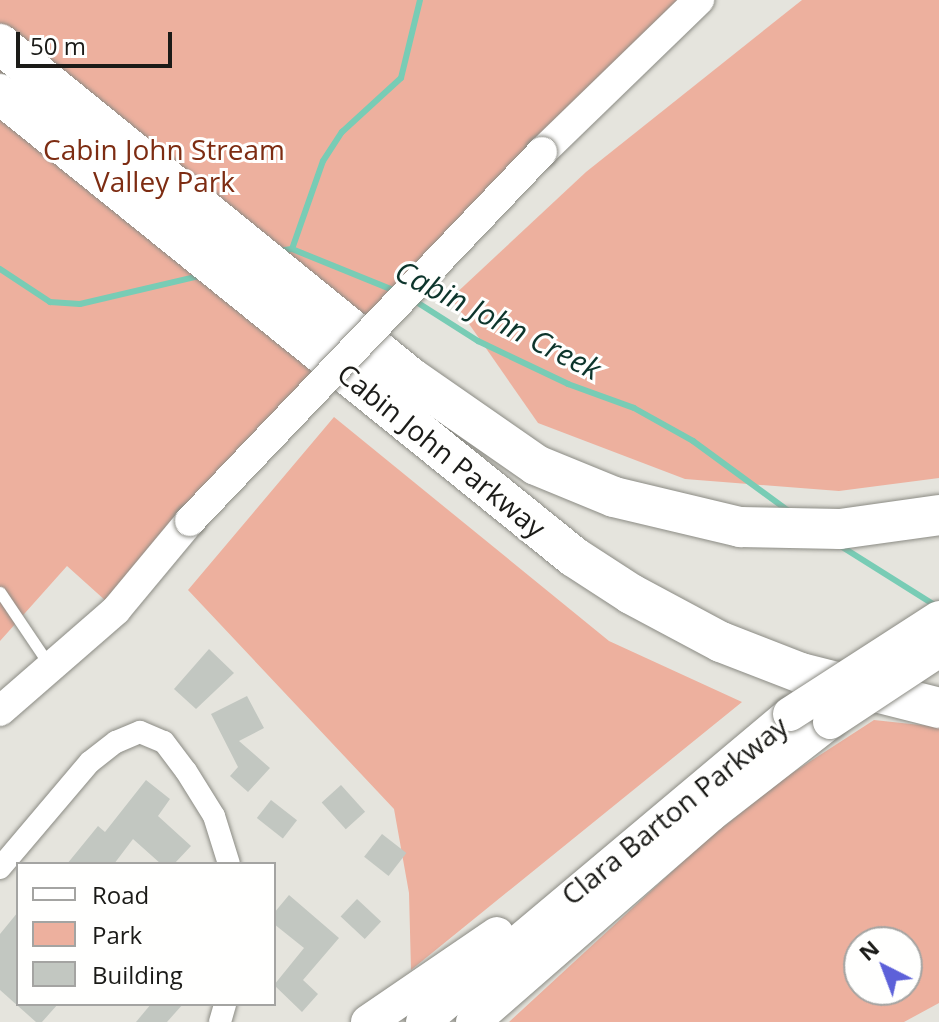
<!DOCTYPE html>
<style>
body{margin:0}
#map{position:relative;width:939px;height:1022px;overflow:hidden;background:#e5e4dd;font-family:"Open Sans",sans-serif}
div>[style]{position:absolute}
.green>*{inset:0;background:#edb09e}
.stream>*{height:6px;margin:-3px;padding:0 3px;transform-origin:3px;border-radius:3px;background:#78ccb5}
.building>*{inset:0;background:#c2c7c1;transform-origin:0 0}
.roads{filter:drop-shadow(0 0 2px #8b8b84) drop-shadow(0 0 2px #8b8b84)}
.lane>*{height:11px;margin:-5.5px;padding:0 5.5px;transform-origin:5.5px;border-radius:5.5px;background:#fff}
.street>*{height:22px;margin:-11px;padding:0 11px;transform-origin:11px;border-radius:11px;background:#fff}
.secondary>*{height:30px;margin:-15px;padding:0 15px;transform-origin:15px;border-radius:15px;background:#fff}
.primary>*{height:34px;margin:-17px;padding:0 17px;transform-origin:17px;border-radius:17px;background:#fff}
.highway>*{height:40px;margin:-20px;padding:0 20px;transform-origin:20px;border-radius:20px;background:#fff}
.bridges{filter:drop-shadow(0 0 2px #8b8b84) drop-shadow(0 0 2px #8b8b84)}
.secondary-bridge>*{height:30px;margin:-15px;padding:0 15px;transform-origin:15px;border-radius:15px;background:#fff}
.primary-bridge>*{height:34px;margin:-17px;padding:0 17px;transform-origin:17px;border-radius:17px;background:#fff}
span{translate:-50% -50%;white-space:nowrap;text-align:center;line-height:1.15;-webkit-text-stroke:6px #fffffe;paint-order:stroke}
.park-label{font-size:28px;color:#7d2c12}
.street-label{font-size:28px;color:#1b1b18}
.water-label{font-size:30px;color:#0d352c;font-style:italic}
.legend{position:absolute;left:16px;top:862px;width:260px;height:144px;box-sizing:border-box;background:#fffffe;border:2px solid #a4a4a2;margin:0;padding:10px 14px;list-style:none;font-size:24px;color:#1b1b18}
.legend li{display:flex;align-items:center;gap:16px;height:40px}
.legend b{width:40px;border:2px solid #a4a4a2}
.north{position:absolute;left:843px;top:926px;width:80px;height:80px;box-sizing:border-box;background:#fffffe;border:2px solid #a4a4a2;border-radius:50%;rotate:318deg;font-size:22px;font-weight:700;line-height:32px;text-align:center;color:#1b1b18}
.north::after{content:'';display:block;margin:auto;width:28px;height:36px;background:#5d61d9;clip-path:polygon(50% 0,100% 100%,50% 72%,0 100%)}
.scale{position:absolute;left:16px;top:32px;width:156px;height:36px;box-sizing:border-box;border:4px solid #1b1b18;border-top:0;padding-left:10px;font-size:24px;line-height:28px;white-space:nowrap;color:#1b1b18;-webkit-text-stroke:6px #fffffe;paint-order:stroke}
</style>
<div id="map">
<div class="green">
<i style="clip-path:polygon(0 0,699px 0,116px 610px,67px 566px,0 641px)"></i>
<i style="clip-path:polygon(802px 0,939px 0,939px 478px,839px 491px,685px 479px,538px 423px,451px 298px,586px 172px)"></i>
<i style="clip-path:polygon(334px 417px,609px 641px,742px 702px,411px 970px,409px 893px,394px 809px,188px 590px)"></i>
<i style="clip-path:polygon(evenodd,874px 720px,939px 727px,939px 1003px,904px 1022px,509px 1022px,702px 844px,786px 777px,874px 720px,859px 942px,907px 942px,907px 990px,859px 990px,859px 942px)"></i>
</div>
<div class="stream">
<i style="left:292px;top:249px;width:93px;rotate:-70.6deg"></i>
<i style="left:323px;top:161px;width:35px;rotate:-57deg"></i>
<i style="left:342px;top:132px;width:80px;rotate:-42.5deg"></i>
<i style="left:401px;top:78px;width:80px;rotate:-76.3deg"></i>
<i style="left:278px;top:251px;width:14px;rotate:-8deg"></i>
<i style="left:292px;top:249px;width:114px;rotate:22.1deg"></i>
<i style="left:0;top:269px;width:60px;rotate:33.4deg"></i>
<i style="left:50px;top:302px;width:30px;rotate:4deg"></i>
<i style="left:80px;top:304px;width:122px;rotate:-13.2deg"></i>
<i style="left:415px;top:301px;width:75px;rotate:32.4deg"></i>
<i style="left:478px;top:341px;width:100px;rotate:25.5deg"></i>
<i style="left:568px;top:384px;width:70px;rotate:20deg"></i>
<i style="left:634px;top:408px;width:68px;rotate:29.2deg"></i>
<i style="left:693px;top:441px;width:120px;rotate:36.2deg"></i>
<i style="left:839px;top:545px;width:117px;rotate:32.1deg"></i>
</div>
<div class="building">
<i style="clip-path:polygon(209px 649px,234px 673px,196px 709px,174px 689px)"></i>
<i style="clip-path:polygon(247px 696px,264px 728px,239px 741px,270px 768px,248px 792px,230px 776px,238px 767px,211px 714px)"></i>
<i style="clip-path:polygon(146px 780px,170px 799px,158px 816px,191px 846px,174px 864px,161px 864px,133px 839px,114px 864px,67px 864px,98px 826px,105px 832px)"></i>
<i style="left:341px;top:785px;width:36px;height:26px;rotate:48deg"></i>
<i style="left:271px;top:800px;width:33px;height:23px;rotate:38deg"></i>
<i style="left:382px;top:834px;width:31px;height:29px;rotate:38deg"></i>
<i style="clip-path:polygon(289px 895px,339px 938px,303px 980px,318px 994px,302px 1012px,274px 985px,304px 948px,274px 924px,274px 913px)"></i>
<i style="left:357px;top:899px;width:33px;height:24px;rotate:43deg"></i>
<i style="clip-path:polygon(18px 912px,18px 1004px,58px 1004px,42px 1022px,36px 1022px,0 990px,0 934px)"></i>
<i style="clip-path:polygon(151px 1004px,183px 1004px,167px 1022px,136px 1022px)"></i>
</div>
<div class="roads">
<div class="lane">
<i style="left:0;top:592px;width:89px;rotate:56deg"></i>
</div>
<div class="street">
<i style="left:0;top:868px;width:139px;rotate:-49.7deg"></i>
<i style="left:90px;top:762px;width:33px;rotate:-38deg"></i>
<i style="left:116px;top:742px;width:26px;rotate:-23deg"></i>
<i style="left:140px;top:732px;width:26px;rotate:23deg"></i>
<i style="left:164px;top:742px;width:36px;rotate:53deg"></i>
<i style="left:186px;top:771px;width:53px;rotate:58.1deg"></i>
<i style="left:214px;top:816px;width:50px;rotate:72.6deg"></i>
<i style="left:220px;top:1022px;width:19px;rotate:-74deg"></i>
</div>
<div class="secondary">
<i style="left:542px;top:152px;width:219px;rotate:-44.1deg"></i>
<i style="left:0;top:711px;width:154px;rotate:-41deg"></i>
<i style="left:116px;top:610px;width:116px;rotate:-50.3deg"></i>
</div>
<div class="primary">
<i style="left:368px;top:1022px;width:156px;rotate:-34.3deg"></i>
<i style="left:423px;top:1022px;width:479px;rotate:-40deg"></i>
<i style="left:473px;top:1022px;width:315px;rotate:-41.1deg"></i>
<i style="left:710px;top:815px;width:152px;rotate:-37.8deg"></i>
</div>
<div class="highway">
<i style="left:0;top:44px;width:530px;rotate:39.1deg"></i>
<i style="left:411px;top:378px;width:152px;rotate:34.8deg"></i>
<i style="left:536px;top:465px;width:84px;rotate:22.3deg"></i>
<i style="left:614px;top:497px;width:130px;rotate:13.4deg"></i>
<i style="left:740px;top:527px;width:100px;rotate:1.1deg"></i>
<i style="left:840px;top:529px;width:100px;rotate:-8deg"></i>
<i style="left:0;top:94px;width:737px;rotate:38.89deg"></i>
<i style="left:574px;top:557px;width:68px;rotate:33deg"></i>
<i style="left:631px;top:594px;width:102px;rotate:28.1deg"></i>
<i style="left:721px;top:642px;width:86px;rotate:21.2deg"></i>
<i style="left:801px;top:673px;width:142px;rotate:14.2deg"></i>
</div>
</div>
<div class="bridges">
<div class="secondary-bridge">
<i style="left:190px;top:521px;width:510px;rotate:-46.35deg"></i>
</div>
<div class="primary-bridge">
<i style="left:790px;top:714px;width:177px;rotate:-32.8deg"></i>
<i style="left:830px;top:722px;width:131px;rotate:-33.4deg"></i>
</div>
</div>
<div class="park-label">
<span style="left:164px;top:165px">Cabin John Stream<br>Valley Park</span>
</div>
<div class="street-label">
<span style="left:442px;top:450px;rotate:39deg">Cabin John Parkway</span>
<span style="left:674px;top:810px;rotate:-39deg">Clara Barton Parkway</span>
</div>
<div class="water-label">
<span style="left:498px;top:320px;rotate:27deg">Cabin John Creek</span>
</div>
<ul class="legend">
<li><b style="height:10px;background:#fff"></b>Road</li>
<li><b style="height:22px;background:#edb09e"></b>Park</li>
<li><b style="height:22px;background:#c2c7c1"></b>Building</li>
</ul>
<div class="north">N</div>
<div class="scale">50 m</div>
</div>
